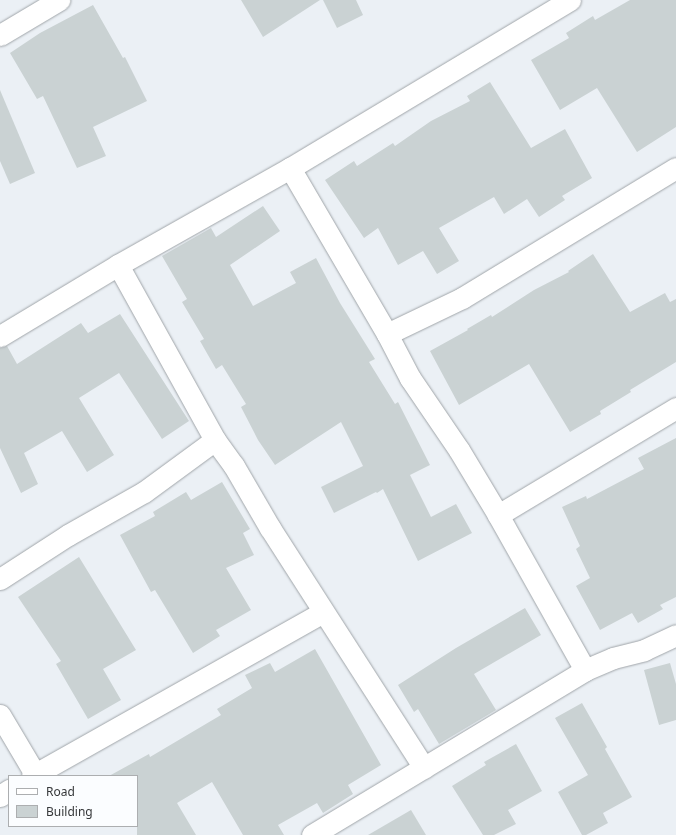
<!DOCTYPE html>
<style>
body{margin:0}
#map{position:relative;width:676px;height:835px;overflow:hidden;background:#ebf0f5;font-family:"Noto Sans",sans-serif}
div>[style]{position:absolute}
.building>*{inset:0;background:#cad2d3}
.roads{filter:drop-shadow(0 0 1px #a0a5a9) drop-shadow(0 0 1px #a0a5a9)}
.minor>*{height:21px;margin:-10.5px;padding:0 10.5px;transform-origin:10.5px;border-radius:10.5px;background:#fff}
span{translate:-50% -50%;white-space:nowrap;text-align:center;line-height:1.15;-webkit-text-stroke:3px #fbfdff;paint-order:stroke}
.legend{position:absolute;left:8px;top:775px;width:130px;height:52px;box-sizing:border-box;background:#fbfdff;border:1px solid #acaeb0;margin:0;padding:5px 7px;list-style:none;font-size:12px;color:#36383a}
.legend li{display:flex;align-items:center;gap:8px;height:20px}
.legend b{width:20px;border:1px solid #acaeb0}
</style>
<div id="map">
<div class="building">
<i style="clip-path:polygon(241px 0,320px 0,263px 37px)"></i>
<i style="clip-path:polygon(323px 0,356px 0,363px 15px,337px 28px)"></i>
<i style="clip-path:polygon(630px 0,676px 0,676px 127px,637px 152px,597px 88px,560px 110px,531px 60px,569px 38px,566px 33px,593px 16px,595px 20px)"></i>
<i style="clip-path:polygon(93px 5px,123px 58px,125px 57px,147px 101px,93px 127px,106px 156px,77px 168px,43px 96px,37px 99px,10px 53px,40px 33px)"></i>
<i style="clip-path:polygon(490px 82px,531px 148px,565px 129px,592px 178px,562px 196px,565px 200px,539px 217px,527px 199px,504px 214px,494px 197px,439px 228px,459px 261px,437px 274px,423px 251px,398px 265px,378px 228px,364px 238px,325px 180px,354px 161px,357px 166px,393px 143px,395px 146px,431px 121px,470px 101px,467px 96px)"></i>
<i style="clip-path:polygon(0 90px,35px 173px,10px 184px,0 161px)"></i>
<i style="clip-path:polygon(263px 206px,280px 231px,230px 265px,253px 306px,296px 283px,290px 272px,316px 258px,340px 303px,375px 359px,369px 362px,395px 404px,398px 402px,430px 465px,410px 475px,431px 517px,456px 504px,472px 533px,418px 561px,383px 489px,377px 493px,376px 492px,334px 513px,321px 487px,363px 466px,341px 422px,275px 465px,258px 440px,241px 407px,246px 404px,222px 365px,216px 369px,200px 341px,204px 339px,182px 302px,187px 299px,162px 256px,211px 228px,216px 237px)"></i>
<i style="clip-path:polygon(593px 254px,630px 312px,665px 293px,670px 302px,676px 299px,676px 362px,630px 390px,631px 392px,600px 411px,601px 414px,570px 432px,529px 364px,459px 405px,430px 351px,468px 330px,467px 329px,491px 315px,492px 317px,534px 290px,569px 272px,568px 271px)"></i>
<i style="clip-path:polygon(120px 314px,189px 421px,162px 439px,119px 373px,79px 398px,114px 455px,87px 472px,62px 431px,24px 453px,38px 484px,21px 493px,0 448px,0 348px,7px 346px,17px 364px,81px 323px,88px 333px)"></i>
<i style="clip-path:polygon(676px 438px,676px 597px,660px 605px,663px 609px,638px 623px,632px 613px,600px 630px,576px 586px,590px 578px,576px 549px,580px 546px,562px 507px,586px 496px,587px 499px,644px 469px,638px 458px)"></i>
<i style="clip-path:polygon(222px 482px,250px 529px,243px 533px,254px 555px,226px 568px,251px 610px,216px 630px,220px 636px,193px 653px,155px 590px,151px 592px,120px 535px,155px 516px,153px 512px,186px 492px,191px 500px)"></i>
<i style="clip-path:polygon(79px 557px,136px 650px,103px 669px,121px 700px,88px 719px,56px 664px,61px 661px,18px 597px)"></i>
<i style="clip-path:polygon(525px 608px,541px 635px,474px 674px,496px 710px,439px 744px,418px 709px,414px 712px,398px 685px,456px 648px)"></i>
<i style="clip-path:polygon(315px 649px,381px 765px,348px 785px,353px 794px,323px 813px,317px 803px,278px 825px,284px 835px,243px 835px,212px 782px,177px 803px,196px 835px,137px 835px,137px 776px,109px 776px,149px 754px,150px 757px,221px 715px,217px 709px,252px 688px,245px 675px,270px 663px,275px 672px)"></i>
<i style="clip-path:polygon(670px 663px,676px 684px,676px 720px,659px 725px,644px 670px)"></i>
<i style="clip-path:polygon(582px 703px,607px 747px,605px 749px,632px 797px,603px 813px,608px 823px,586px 835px,582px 835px,558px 792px,588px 775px,555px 718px)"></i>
<i style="clip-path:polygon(516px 744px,542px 791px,508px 810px,516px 824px,494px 835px,483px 835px,452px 786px,486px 765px,484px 762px)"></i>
<i style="clip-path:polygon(411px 810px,426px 835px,368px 835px)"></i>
</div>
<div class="roads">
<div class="minor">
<i style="left:570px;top:0;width:327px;rotate:149deg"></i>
<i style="left:290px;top:168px;width:192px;rotate:59.7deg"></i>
<i style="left:387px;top:334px;width:50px;rotate:62.4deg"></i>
<i style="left:410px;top:378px;width:87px;rotate:55.8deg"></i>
<i style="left:459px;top:450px;width:76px;rotate:59deg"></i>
<i style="left:498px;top:515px;width:178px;rotate:60.7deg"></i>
<i style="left:0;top:35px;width:69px;rotate:-30.7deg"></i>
<i style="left:118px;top:265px;width:200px;rotate:61deg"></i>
<i style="left:215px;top:440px;width:32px;rotate:54deg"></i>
<i style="left:234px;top:466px;width:72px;rotate:59.9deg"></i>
<i style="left:270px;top:528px;width:285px;rotate:57.3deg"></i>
<i style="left:387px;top:334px;width:83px;rotate:-25.6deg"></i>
<i style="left:462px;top:298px;width:250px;rotate:-31.3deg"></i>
<i style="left:0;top:336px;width:138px;rotate:-31deg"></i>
<i style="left:118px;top:265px;width:197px;rotate:-29.4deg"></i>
<i style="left:498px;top:515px;width:208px;rotate:-31deg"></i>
<i style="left:0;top:579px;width:81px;rotate:-32.9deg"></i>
<i style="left:68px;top:535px;width:87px;rotate:-29.5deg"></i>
<i style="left:144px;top:492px;width:88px;rotate:-36.2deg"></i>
<i style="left:0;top:715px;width:69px;rotate:59.3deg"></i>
<i style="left:32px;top:776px;width:334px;rotate:-29.4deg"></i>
<i style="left:0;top:796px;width:11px;rotate:-34deg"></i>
<i style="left:312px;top:835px;width:319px;rotate:-31.1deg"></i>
<i style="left:585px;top:670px;width:30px;rotate:-23deg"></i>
<i style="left:613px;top:658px;width:32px;rotate:-14deg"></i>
<i style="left:644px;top:650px;width:35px;rotate:-25deg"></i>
</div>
</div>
<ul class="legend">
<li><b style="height:5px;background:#fff"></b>Road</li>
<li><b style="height:11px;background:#cad2d3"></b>Building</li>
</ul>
</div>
